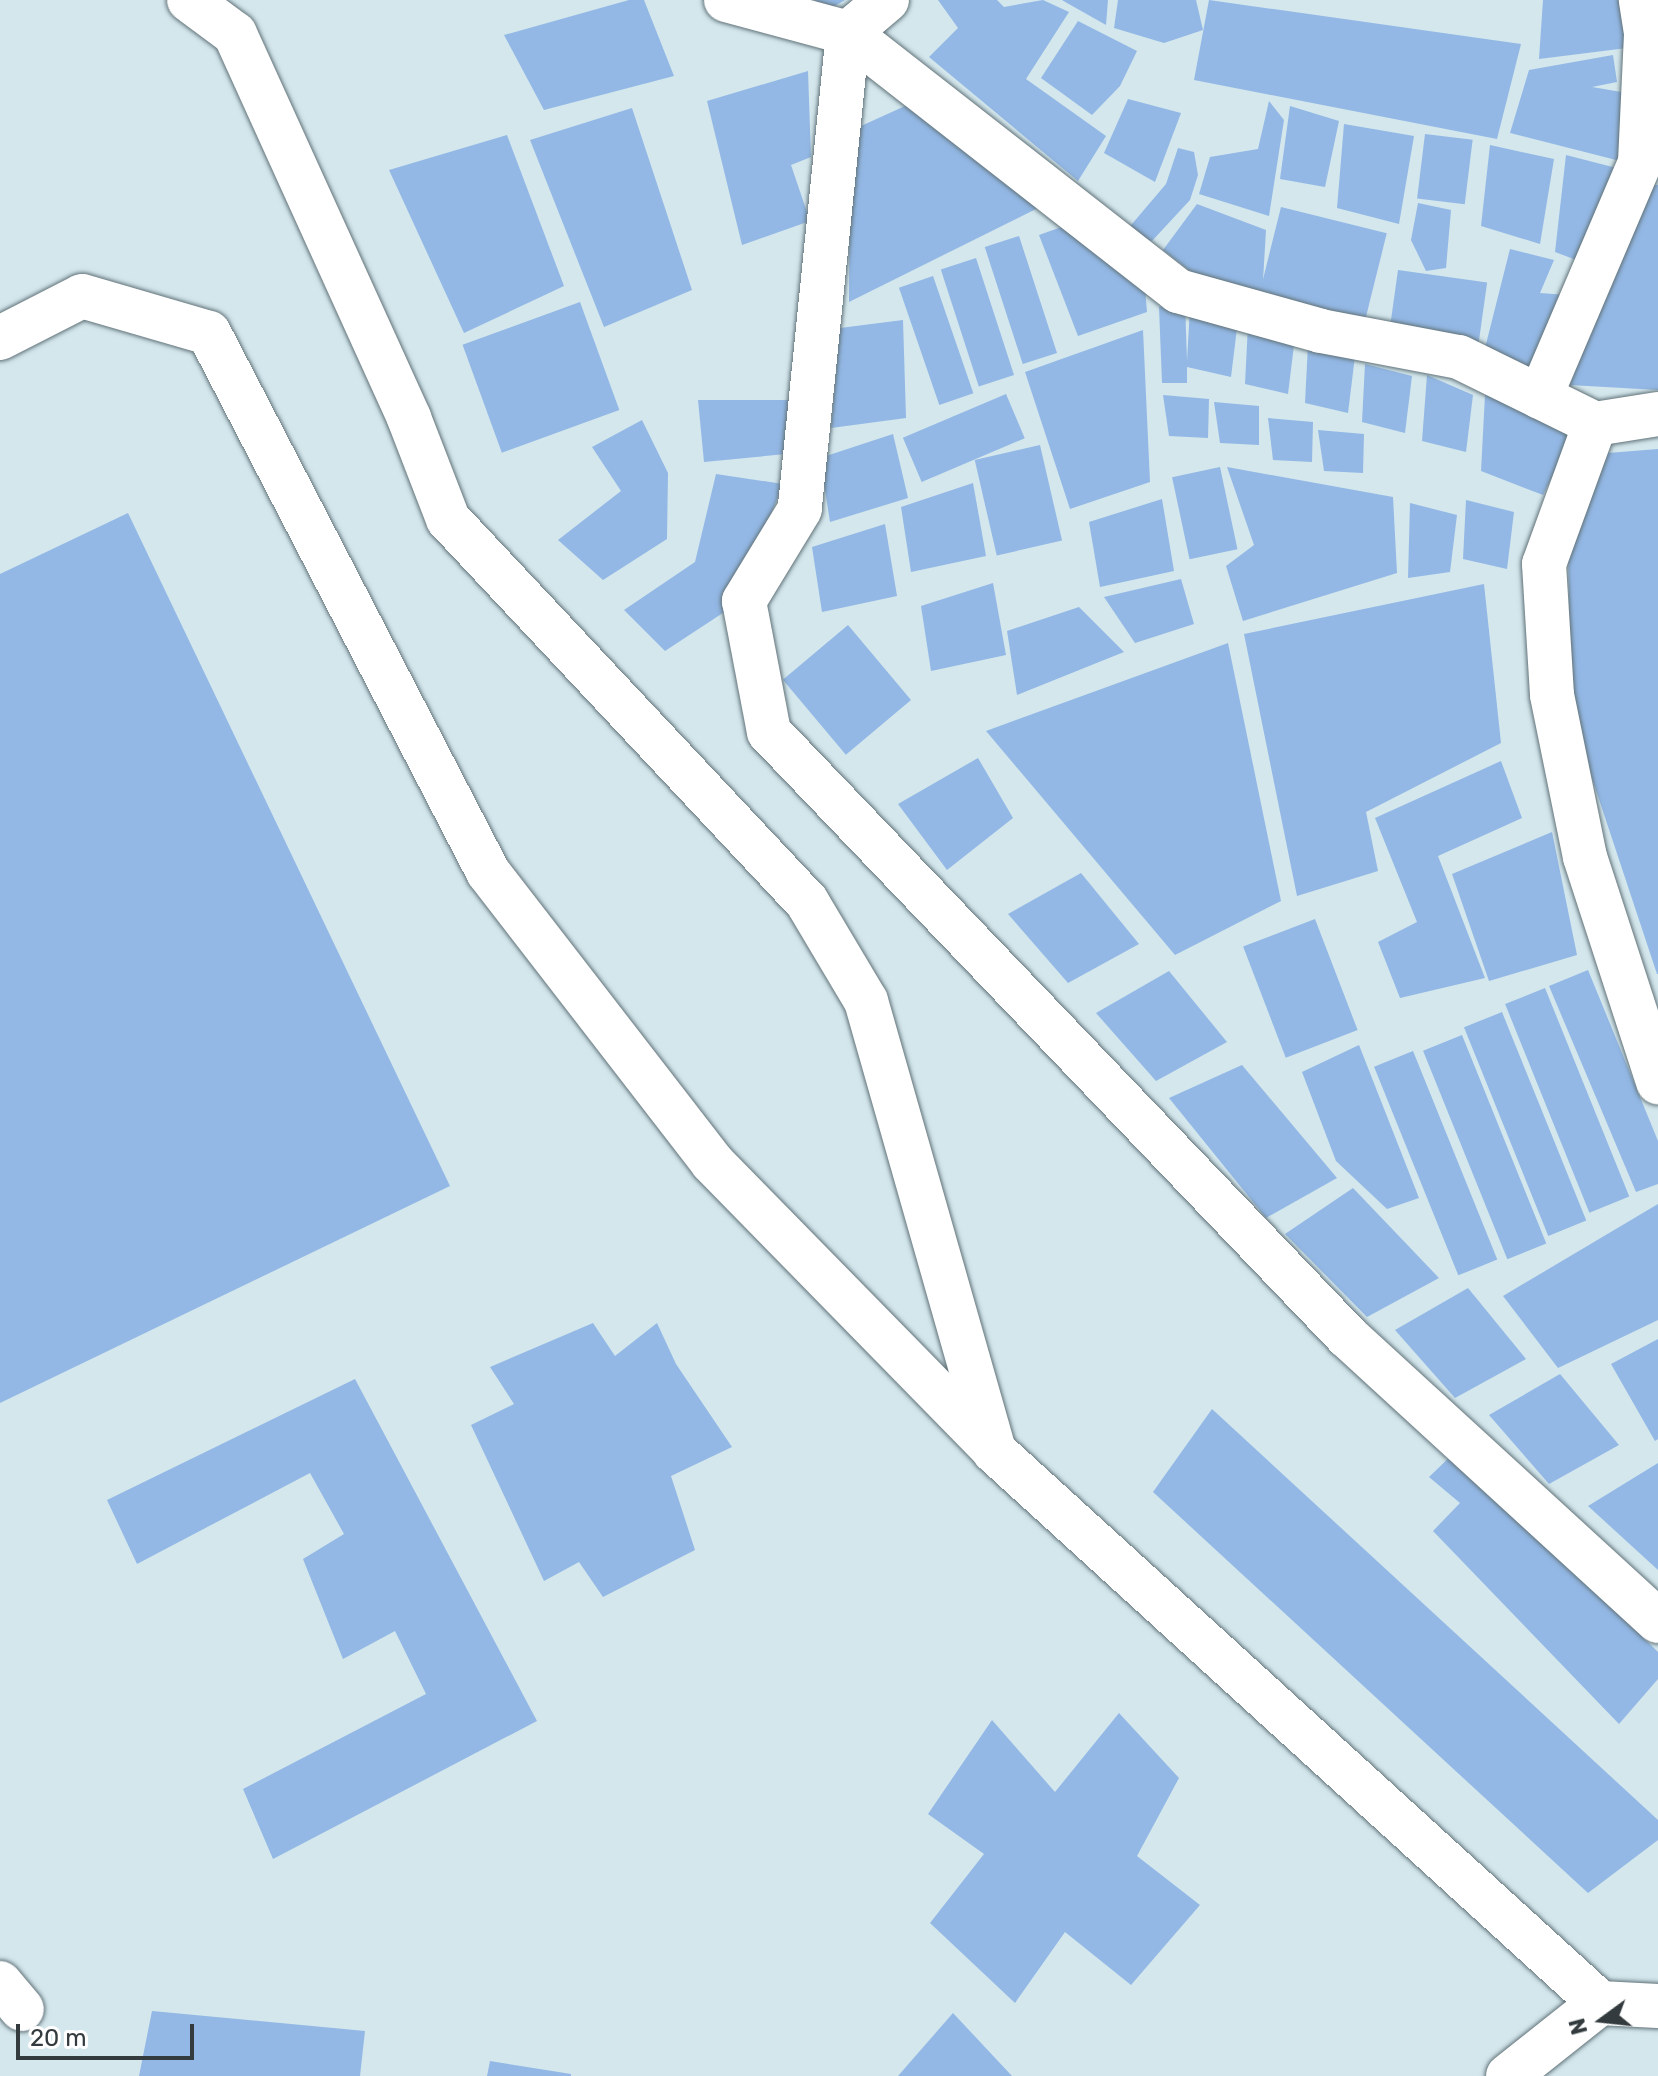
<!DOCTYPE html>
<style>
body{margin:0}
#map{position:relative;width:1658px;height:2076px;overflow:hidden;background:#d3e7ed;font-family:Rubik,sans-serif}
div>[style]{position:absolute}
.building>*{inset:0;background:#93b8e5;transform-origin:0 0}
.roads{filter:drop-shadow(0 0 2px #617278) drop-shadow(0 0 2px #617278)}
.minor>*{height:44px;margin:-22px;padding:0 22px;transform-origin:22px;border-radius:22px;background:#fff}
.major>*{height:44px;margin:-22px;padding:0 22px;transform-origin:22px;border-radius:22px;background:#fff}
span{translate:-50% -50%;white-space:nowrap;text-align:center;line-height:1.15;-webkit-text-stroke:6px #fff;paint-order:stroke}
.north{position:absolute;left:1562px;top:1980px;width:80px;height:80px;-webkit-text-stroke:6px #fff;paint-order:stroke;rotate:255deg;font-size:22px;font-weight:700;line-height:32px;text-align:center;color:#333b3e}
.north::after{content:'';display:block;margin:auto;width:28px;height:36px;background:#333b3e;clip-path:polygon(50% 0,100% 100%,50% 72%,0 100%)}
.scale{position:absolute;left:16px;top:2024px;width:178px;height:36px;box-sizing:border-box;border:4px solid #333b3e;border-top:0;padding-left:10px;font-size:24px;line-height:28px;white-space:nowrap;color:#333b3e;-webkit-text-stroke:6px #fff;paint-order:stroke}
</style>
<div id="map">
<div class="building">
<i style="clip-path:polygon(629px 0,644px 0,674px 76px,544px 110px,504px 35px)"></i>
<i style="clip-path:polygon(815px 0,845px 0,821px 14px)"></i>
<i style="clip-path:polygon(938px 0,997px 0,1004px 7px,1043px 0,1069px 12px,1026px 79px,1106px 136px,1078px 181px,929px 57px,958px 28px)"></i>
<i style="clip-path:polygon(1062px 0,1108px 0,1106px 25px,1067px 3px)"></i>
<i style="clip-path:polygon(1118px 0,1196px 0,1203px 30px,1164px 43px,1114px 28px)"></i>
<i style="clip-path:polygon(1209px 0,1521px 44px,1497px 139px,1194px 80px)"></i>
<i style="clip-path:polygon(1543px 0,1634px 0,1635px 47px,1539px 59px)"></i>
<i style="clip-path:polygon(1078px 21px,1137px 51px,1120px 86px,1092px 115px,1041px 78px)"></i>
<i style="clip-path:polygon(1613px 55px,1617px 82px,1592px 87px,1639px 95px,1624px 162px,1510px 133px,1529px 70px)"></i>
<i style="clip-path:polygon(808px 71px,811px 157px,791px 165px,810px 221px,742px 245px,707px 101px)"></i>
<i style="clip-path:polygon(1128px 99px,1181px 113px,1155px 182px,1104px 153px)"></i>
<i style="clip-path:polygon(916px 101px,1040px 207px,849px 302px,850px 131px)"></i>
<i style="clip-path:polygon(1269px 101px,1284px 120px,1269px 216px,1199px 194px,1210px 157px,1258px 149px)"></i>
<i style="clip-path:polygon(1290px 106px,1339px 121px,1325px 187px,1280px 179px)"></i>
<i style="clip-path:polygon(632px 108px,692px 290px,604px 327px,530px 140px)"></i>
<i style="clip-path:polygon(1344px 124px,1414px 136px,1399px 224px,1337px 208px)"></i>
<i style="left:1425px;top:134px;width:48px;height:65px;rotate:7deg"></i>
<i style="clip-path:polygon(507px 135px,564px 286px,464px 333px,389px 170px)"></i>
<i style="clip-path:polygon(1490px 145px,1554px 159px,1540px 244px,1481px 226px)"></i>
<i style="clip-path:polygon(1178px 148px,1194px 152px,1198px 175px,1190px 200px,1152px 241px,1126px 231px,1166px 184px)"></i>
<i style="clip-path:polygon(1566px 155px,1632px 172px,1587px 264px,1555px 252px)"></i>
<i style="clip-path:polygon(1639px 184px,1658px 185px,1658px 390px,1570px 385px)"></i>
<i style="clip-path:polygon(1418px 203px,1451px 210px,1446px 268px,1426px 271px,1411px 240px)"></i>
<i style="clip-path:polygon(1197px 204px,1266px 230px,1262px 297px,1204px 282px,1163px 250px)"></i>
<i style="left:1281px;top:207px;width:109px;height:106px;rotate:14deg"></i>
<i style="clip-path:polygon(1067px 225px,1144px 276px,1147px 312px,1078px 336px,1039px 235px)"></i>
<i style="left:1019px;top:236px;width:123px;height:36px;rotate:72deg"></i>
<i style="clip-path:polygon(1510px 249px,1554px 260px,1540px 293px,1580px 296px,1543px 373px,1483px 356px)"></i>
<i style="left:976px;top:258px;width:123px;height:37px;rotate:72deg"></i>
<i style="left:1398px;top:270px;width:90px;height:63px;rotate:8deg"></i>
<i style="left:933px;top:276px;width:124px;height:36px;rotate:71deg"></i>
<i style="left:580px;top:302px;width:115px;height:125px;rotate:70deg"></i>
<i style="clip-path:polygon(1185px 303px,1187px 361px,1190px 308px,1238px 320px,1231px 377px,1187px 367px,1187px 383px,1162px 383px,1159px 307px)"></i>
<i style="clip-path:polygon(903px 320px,906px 418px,831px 428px,840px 328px)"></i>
<i style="clip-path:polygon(1248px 325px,1295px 337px,1288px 394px,1245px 384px)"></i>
<i style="clip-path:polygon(1143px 330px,1150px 482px,1070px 509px,1025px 372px)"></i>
<i style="clip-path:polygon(1308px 344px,1355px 356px,1348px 413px,1305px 403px)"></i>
<i style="clip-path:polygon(1365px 364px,1412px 376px,1405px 433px,1362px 422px)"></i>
<i style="clip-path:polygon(1427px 375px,1473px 395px,1466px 452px,1422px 441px)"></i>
<i style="left:1006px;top:394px;width:48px;height:112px;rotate:67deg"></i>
<i style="clip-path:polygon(1163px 395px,1209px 399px,1208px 438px,1169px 436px)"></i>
<i style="clip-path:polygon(1485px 395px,1576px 429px,1543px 495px,1481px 471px)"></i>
<i style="clip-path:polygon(698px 400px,792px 400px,786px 454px,704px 462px)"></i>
<i style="clip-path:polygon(1214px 402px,1259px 406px,1259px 445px,1220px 443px)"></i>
<i style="clip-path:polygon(1268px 418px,1313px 422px,1312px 462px,1273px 460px)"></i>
<i style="clip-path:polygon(642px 420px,668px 473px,667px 539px,603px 580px,558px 540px,621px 491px,592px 447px)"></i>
<i style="clip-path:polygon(1318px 430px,1364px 434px,1363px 473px,1324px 471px)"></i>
<i style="clip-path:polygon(893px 434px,908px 498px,830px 522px,820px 458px)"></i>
<i style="left:1040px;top:445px;width:98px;height:67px;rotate:77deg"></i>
<i style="clip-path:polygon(1658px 449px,1658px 974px,1657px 974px,1571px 715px,1568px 547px,1608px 453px)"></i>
<i style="left:1220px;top:467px;width:84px;height:49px;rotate:78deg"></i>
<i style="clip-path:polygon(1227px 467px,1393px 497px,1397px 573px,1243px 621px,1226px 566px,1254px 545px)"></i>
<i style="clip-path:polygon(716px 474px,783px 484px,735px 605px,665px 651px,624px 610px,695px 562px)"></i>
<i style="clip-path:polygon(973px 483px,986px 556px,911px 572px,901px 507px)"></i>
<i style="clip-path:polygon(1162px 499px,1174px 571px,1100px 587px,1089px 522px)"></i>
<i style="clip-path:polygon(1466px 500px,1514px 512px,1507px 569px,1463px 559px)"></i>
<i style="clip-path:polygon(1410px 503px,1457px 515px,1450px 572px,1408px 578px)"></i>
<i style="clip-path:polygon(128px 513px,450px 1186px,0 1403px,0 574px)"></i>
<i style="clip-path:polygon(885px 524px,897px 596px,822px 612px,812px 547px)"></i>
<i style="clip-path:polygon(1181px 579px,1194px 624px,1135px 643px,1104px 597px)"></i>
<i style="clip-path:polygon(993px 583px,1006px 655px,931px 671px,921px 606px)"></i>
<i style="clip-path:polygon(1484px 584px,1501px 743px,1366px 812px,1378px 871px,1297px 896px,1244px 634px)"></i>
<i style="clip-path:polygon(1079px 607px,1124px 652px,1017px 695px,1007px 631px)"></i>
<i style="left:848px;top:625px;width:98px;height:85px;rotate:50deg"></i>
<i style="clip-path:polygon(1228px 643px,1281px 901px,1175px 955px,986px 731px)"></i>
<i style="clip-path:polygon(978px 758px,1013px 818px,947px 870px,898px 804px)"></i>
<i style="clip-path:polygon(1501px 761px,1522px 818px,1438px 856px,1485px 978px,1400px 998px,1378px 942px,1417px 922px,1375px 818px)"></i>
<i style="clip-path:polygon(1552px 832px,1577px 955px,1489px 981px,1452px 874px)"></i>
<i style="clip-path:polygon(1081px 873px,1139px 944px,1068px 983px,1008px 914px)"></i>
<i style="left:1315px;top:919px;width:119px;height:77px;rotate:69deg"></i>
<i style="clip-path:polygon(1588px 970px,1658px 1141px,1658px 1184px,1636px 1192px,1549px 986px)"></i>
<i style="clip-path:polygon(1169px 971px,1227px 1042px,1156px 1081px,1096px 1013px)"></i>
<i style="left:1545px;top:988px;width:225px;height:43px;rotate:68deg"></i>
<i style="left:1502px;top:1012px;width:225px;height:41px;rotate:68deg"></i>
<i style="left:1462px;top:1035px;width:225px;height:42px;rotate:68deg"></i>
<i style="clip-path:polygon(1359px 1045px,1419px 1198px,1387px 1209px,1336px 1161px,1302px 1072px)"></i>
<i style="left:1413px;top:1051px;width:225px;height:42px;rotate:68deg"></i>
<i style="clip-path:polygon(1242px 1065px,1337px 1178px,1266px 1218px,1169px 1098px)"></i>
<i style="clip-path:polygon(1353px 1188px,1439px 1278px,1367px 1317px,1285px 1234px)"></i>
<i style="clip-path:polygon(1658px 1204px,1658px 1320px,1558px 1368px,1503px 1296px)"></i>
<i style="clip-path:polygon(1468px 1288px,1526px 1359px,1455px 1398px,1395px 1330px)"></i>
<i style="clip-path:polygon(593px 1323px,615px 1356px,657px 1323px,676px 1364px,732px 1447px,671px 1476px,695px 1550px,603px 1597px,579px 1562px,544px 1581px,471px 1425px,514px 1404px,490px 1367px)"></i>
<i style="clip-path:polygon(1658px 1339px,1658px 1439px,1655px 1441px,1611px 1364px)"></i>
<i style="clip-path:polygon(1560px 1374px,1619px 1445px,1549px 1484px,1489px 1415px)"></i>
<i style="clip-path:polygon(355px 1379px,537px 1721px,273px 1859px,243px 1789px,426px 1694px,395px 1631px,343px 1659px,303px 1559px,344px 1534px,310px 1473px,137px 1564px,107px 1500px)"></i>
<i style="clip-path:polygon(1212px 1409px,1658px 1820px,1658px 1840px,1588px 1893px,1153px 1492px)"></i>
<i style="clip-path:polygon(1455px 1452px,1658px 1652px,1658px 1679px,1619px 1724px,1433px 1531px,1460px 1503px,1429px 1477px)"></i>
<i style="clip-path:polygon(1658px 1463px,1658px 1570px,1588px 1506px)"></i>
<i style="clip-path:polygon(1119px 1713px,1179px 1778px,1137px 1856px,1200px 1905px,1131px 1985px,1065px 1932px,1015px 2003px,930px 1923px,984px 1854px,928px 1814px,992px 1720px,1055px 1792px)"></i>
<i style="clip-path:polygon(152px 2011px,365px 2031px,360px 2076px,139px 2076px)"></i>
<i style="clip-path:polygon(953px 2013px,1012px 2076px,898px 2076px)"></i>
<i style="clip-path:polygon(490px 2061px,571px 2074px,571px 2076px,487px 2076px)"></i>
</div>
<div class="roads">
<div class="minor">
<i style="left:189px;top:0;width:57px;rotate:36.5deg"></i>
<i style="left:235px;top:34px;width:422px;rotate:65.6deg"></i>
<i style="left:409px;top:418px;width:108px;rotate:68.9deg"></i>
<i style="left:448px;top:519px;width:525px;rotate:46.85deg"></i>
<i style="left:807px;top:902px;width:115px;rotate:59.2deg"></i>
<i style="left:866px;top:1001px;width:468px;rotate:74.1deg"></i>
<i style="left:994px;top:1451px;width:820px;rotate:42.33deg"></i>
<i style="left:726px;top:0;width:126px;rotate:15.1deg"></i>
<i style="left:848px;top:33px;width:419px;rotate:38deg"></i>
<i style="left:1178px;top:291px;width:148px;rotate:15.6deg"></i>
<i style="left:1321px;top:331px;width:140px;rotate:10.7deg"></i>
<i style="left:1459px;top:357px;width:152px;rotate:26.2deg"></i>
<i style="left:887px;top:0;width:51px;rotate:139.8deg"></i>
<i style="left:848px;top:33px;width:478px;rotate:95.8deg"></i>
<i style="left:800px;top:509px;width:108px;rotate:121.3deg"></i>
<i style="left:744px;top:601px;width:133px;rotate:79.2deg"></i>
<i style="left:769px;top:732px;width:836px;rotate:46.26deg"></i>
<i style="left:1347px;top:1336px;width:422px;rotate:42.5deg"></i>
<i style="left:0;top:338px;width:92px;rotate:-27.1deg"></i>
<i style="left:82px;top:296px;width:132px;rotate:16.2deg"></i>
<i style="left:209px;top:333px;width:607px;rotate:62.63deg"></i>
<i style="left:488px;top:872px;width:366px;rotate:52.3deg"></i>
<i style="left:712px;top:1162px;width:400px;rotate:45.6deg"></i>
<i style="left:1540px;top:397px;width:255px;rotate:-66.9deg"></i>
<i style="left:1640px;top:162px;width:129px;rotate:-87.3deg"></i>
<i style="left:1646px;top:33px;width:33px;rotate:-99deg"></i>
<i style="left:1658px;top:414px;width:64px;rotate:171deg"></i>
<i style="left:1595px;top:424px;width:149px;rotate:110deg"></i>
<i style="left:1544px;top:564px;width:131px;rotate:86.5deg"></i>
<i style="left:1552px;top:695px;width:165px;rotate:78.5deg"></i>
<i style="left:1585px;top:857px;width:237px;rotate:72deg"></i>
<i style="left:0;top:1983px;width:34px;rotate:50deg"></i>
</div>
<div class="major">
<i style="left:1508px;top:2076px;width:117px;rotate:-38.4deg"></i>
<i style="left:1600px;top:2003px;width:58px;rotate:3deg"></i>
</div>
</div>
<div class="north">N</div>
<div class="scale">20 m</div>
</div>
